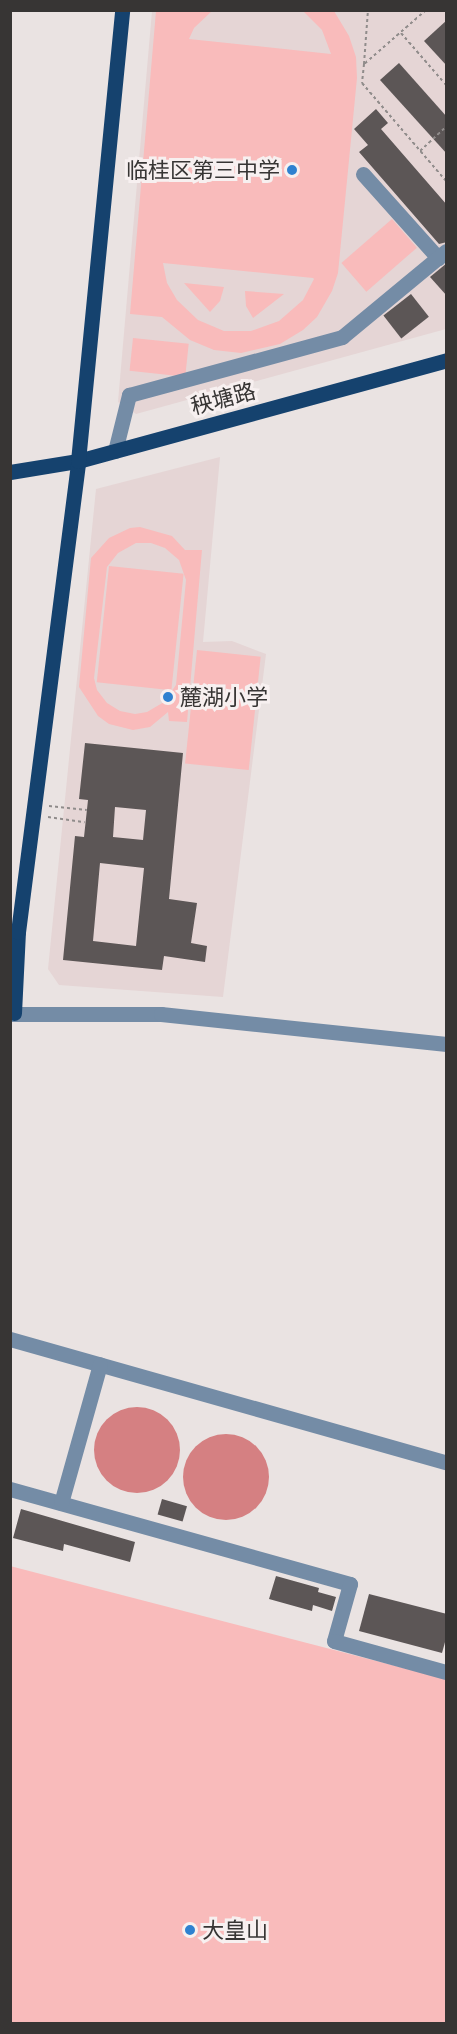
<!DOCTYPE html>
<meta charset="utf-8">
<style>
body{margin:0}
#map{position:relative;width:457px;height:2034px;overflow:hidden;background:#eae3e2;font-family:Commissioner,"Noto Sans SC",sans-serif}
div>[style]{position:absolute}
.built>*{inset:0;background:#e5d5d5}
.green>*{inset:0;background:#f9bbbb;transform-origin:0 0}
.water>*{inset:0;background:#d58082}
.round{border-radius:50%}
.building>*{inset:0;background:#5c5656;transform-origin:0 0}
.path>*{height:2px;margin-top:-1px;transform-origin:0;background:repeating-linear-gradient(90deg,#908c8b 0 3px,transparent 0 6px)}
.minor>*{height:15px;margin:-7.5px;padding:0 7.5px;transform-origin:7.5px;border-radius:7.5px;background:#748ca6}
.major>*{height:15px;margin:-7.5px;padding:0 7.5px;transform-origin:7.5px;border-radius:7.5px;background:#15426e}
.dots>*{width:16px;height:16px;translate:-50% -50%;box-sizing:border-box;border:3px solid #f7f0f0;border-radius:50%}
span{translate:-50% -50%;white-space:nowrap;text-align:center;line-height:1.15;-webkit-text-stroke:6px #f7f0f0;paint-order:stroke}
.poi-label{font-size:22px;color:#373534}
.right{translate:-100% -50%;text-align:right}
.left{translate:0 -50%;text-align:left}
.street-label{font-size:22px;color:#373534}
.frame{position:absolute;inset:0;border:12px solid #373534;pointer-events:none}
</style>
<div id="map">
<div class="built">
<i style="clip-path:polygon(152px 11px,446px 11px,446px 329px,136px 414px,118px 402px)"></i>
<i style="clip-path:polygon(220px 457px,203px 642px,232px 641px,266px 654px,223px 997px,59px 985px,48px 969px,96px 489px)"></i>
</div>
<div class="green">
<i style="clip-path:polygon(evenodd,156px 11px,212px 11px,194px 28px,189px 39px,331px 54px,322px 30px,302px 10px,334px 11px,349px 36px,356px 57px,357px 78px,338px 273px,332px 291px,317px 317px,303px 330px,280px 344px,241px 353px,214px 350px,190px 340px,162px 317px,130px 314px,156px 11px,163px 263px,313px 278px,314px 279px,303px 300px,279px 321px,251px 331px,224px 331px,198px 320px,177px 300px,167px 283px,163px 263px)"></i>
<i style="left:392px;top:219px;width:38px;height:67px;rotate:49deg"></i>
<i style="clip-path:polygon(184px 283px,224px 287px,220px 301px,210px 312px)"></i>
<i style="clip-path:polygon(245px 291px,284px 294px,253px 318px,246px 306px)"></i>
<i style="left:133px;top:338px;width:56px;height:33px;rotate:6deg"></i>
<i style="clip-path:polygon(evenodd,140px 527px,172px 536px,185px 550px,202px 550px,187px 722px,169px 721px,168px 712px,150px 727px,133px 730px,109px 724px,98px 716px,79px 687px,91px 558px,109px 538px,130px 528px,140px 527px,136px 543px,151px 543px,165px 548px,179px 560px,186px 580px,176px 685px,164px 702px,147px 712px,135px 714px,120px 711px,107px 703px,97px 690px,94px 678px,107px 567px,118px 553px,136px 543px)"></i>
<i style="left:109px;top:566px;width:75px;height:117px;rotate:6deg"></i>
<i style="left:197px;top:650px;width:64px;height:114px;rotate:6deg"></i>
<i style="clip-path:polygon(10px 1566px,446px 1679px,446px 2023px,11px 2023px)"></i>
</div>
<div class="water">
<i class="round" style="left:94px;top:1407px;width:86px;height:86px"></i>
<i class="round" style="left:183px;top:1434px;width:86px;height:86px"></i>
</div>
<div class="building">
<i style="clip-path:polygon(447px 20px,447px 66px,424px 41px)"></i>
<i style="clip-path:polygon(399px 63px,447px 117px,447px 154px,380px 80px)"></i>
<i style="clip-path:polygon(376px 109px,388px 123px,381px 129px,447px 205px,447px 242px,439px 244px,359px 152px,368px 145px,354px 129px)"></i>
<i style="clip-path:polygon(447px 263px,447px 296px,430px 277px)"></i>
<i style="left:411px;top:294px;width:29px;height:35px;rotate:52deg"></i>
<i style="clip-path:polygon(evenodd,85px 743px,183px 753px,169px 899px,197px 903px,191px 943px,207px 946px,205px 962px,164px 956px,162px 970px,63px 960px,75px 836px,84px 837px,88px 800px,79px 799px,85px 743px,115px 807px,146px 810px,143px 840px,113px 837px,115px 807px,85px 743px,100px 863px,144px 868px,136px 946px,93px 941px,100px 863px)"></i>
<i style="left:162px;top:1499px;width:26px;height:16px;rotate:16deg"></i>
<i style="clip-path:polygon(21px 1509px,135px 1542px,130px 1562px,64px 1544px,63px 1551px,13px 1538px)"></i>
<i style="clip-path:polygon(276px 1576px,319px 1588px,318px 1592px,336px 1597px,332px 1611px,313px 1605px,312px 1611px,269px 1599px)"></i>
<i style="clip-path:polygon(369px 1594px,447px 1614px,447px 1635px,442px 1653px,359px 1631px)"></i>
</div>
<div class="path">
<i style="left:426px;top:10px;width:82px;rotate:138.9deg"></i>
<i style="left:364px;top:64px;width:19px;rotate:96deg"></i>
<i style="left:362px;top:83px;width:129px;rotate:49.4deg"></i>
<i style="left:401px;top:33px;width:69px;rotate:49.1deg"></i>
<i style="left:364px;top:64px;width:54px;rotate:-85.8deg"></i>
<i style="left:420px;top:151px;width:35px;rotate:-43deg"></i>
<i style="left:49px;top:806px;width:38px;rotate:6deg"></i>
<i style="left:48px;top:817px;width:37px;rotate:8deg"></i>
</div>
<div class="minor">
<i style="left:363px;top:174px;width:113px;rotate:48.2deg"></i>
<i style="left:115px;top:451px;width:58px;rotate:-76deg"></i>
<i style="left:129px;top:395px;width:221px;rotate:-15.2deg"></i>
<i style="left:342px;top:337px;width:135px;rotate:-39.6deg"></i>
<i style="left:10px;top:1014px;width:151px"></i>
<i style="left:161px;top:1014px;width:287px;rotate:6deg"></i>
<i style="left:10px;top:1339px;width:453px;rotate:15.8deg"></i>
<i style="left:10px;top:1489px;width:353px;rotate:15.6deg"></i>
<i style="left:350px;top:1584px;width:59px;rotate:105.7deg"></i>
<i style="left:334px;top:1641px;width:116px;rotate:15.5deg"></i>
<i style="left:61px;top:1503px;width:144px;rotate:-74.3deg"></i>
</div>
<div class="major">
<i style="left:10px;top:472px;width:69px;rotate:-9.2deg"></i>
<i style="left:78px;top:461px;width:382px;rotate:-15.3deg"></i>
<i style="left:14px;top:1013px;width:81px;rotate:-87.2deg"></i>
<i style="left:18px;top:932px;width:475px;rotate:-82.7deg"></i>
<i style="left:78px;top:461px;width:453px;rotate:-84.4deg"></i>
</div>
<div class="dots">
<i style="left:292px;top:170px;background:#2f81d0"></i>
<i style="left:168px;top:697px;background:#2f81d0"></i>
<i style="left:190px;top:1930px;background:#2f81d0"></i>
</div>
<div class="poi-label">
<span class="right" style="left:280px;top:170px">临桂区第三中学</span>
<span class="left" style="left:180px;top:697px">麓湖小学</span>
<span class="left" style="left:202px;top:1930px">大皇山</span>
</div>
<div class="street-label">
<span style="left:223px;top:398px;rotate:-15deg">秧塘路</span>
</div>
<div class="frame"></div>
</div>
